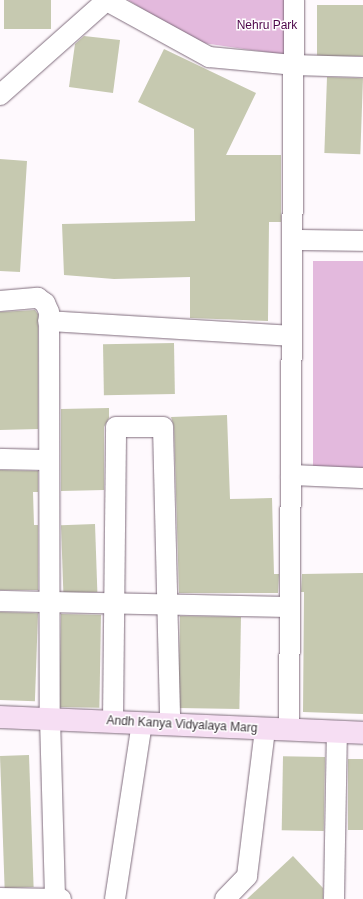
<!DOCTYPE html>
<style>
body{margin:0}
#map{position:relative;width:363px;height:899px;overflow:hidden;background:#fef9fd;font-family:Helvetica,sans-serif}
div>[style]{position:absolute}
.green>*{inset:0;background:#e3b9dd;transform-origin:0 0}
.building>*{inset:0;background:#c6c9b0;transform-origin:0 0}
.roads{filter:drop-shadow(0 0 1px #806d7d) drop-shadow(0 0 1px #806d7d)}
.street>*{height:20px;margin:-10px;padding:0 10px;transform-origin:10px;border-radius:10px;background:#fff}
.secondary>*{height:22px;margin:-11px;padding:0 11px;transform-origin:11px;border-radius:11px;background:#f6def3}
span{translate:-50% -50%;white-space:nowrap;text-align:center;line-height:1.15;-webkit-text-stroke:3px #fff;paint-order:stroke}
.park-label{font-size:12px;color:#4d0549}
.street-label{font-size:12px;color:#3a3239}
</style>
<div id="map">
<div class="green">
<i style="clip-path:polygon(128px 0,294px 0,293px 56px,196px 42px)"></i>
<i style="left:313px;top:261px;width:50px;height:209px"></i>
</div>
<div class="building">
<i style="left:4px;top:0;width:47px;height:29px"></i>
<i style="left:363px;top:5px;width:51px;height:46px;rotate:90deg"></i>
<i style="clip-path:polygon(84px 36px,120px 40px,113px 93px,69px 87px,75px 44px)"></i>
<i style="clip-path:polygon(164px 49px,256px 93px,226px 155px,281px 155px,281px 222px,269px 222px,268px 321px,190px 318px,190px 277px,114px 279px,64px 275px,62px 224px,195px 221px,194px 129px,138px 102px)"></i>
<i style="left:327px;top:77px;width:36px;height:76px;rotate:2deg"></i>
<i style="clip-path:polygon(0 159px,27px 161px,20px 272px,0 271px)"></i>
<i style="clip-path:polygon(35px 310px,38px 314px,38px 429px,0 430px,0 312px)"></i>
<i style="left:174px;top:343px;width:51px;height:71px;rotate:89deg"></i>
<i style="clip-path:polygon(109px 408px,109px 418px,104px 427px,104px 490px,61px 491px,61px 409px)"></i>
<i style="clip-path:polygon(227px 415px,230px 499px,272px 498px,274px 574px,279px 574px,278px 593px,179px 593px,174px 427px,171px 417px)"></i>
<i style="clip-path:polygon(0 470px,38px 471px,38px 492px,33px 492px,34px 525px,38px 525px,38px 590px,0 590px)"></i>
<i style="left:95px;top:524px;width:68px;height:34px;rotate:88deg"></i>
<i style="clip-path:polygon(363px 573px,363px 714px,303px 712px,304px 592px,301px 592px,302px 574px)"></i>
<i style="left:0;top:612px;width:38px;height:88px;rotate:2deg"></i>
<i style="left:61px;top:614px;width:40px;height:93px;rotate:1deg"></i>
<i style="left:180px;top:616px;width:61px;height:92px;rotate:1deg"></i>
<i style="left:29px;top:755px;width:132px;height:29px;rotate:88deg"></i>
<i style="left:325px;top:757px;width:74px;height:42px;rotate:91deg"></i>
<i style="left:363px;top:759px;width:71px;height:15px;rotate:90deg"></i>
<i style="clip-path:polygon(293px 856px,323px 888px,323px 899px,247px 899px)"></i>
</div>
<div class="roads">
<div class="street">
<i style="left:105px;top:0;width:119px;rotate:28.7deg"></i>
<i style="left:209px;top:57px;width:84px;rotate:5.4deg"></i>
<i style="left:293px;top:65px;width:70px;rotate:1.6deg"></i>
<i style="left:0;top:95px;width:142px;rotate:-41.6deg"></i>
<i style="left:293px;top:240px;width:70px;rotate:0.8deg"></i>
<i style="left:0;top:301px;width:38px;rotate:-5deg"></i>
<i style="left:38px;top:298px;width:9px;rotate:36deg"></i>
<i style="left:45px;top:303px;width:10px;rotate:66deg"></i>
<i style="left:49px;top:312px;width:406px;rotate:89.9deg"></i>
<i style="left:50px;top:718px;width:179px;rotate:88.4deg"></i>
<i style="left:48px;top:321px;width:244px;rotate:3.5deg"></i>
<i style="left:0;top:459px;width:48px;rotate:1.2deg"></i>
<i style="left:291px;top:475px;width:72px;rotate:2.4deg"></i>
<i style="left:0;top:601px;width:290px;rotate:1.2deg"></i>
<i style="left:113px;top:721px;width:294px;rotate:-89.4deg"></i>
<i style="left:116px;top:427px;width:47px"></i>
<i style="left:163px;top:427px;width:297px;rotate:88.6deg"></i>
<i style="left:289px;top:730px;width:730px;rotate:-89.61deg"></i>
<i style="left:0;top:898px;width:61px;rotate:0.9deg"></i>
<i style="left:115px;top:899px;width:178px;rotate:-81.3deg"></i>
<i style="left:225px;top:899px;width:32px;rotate:-46deg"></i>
<i style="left:247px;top:876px;width:148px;rotate:-83deg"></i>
<i style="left:334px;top:899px;width:167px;rotate:-89deg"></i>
</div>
<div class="secondary">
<i style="left:0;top:717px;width:363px;rotate:2.5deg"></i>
</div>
</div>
<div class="park-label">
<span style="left:267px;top:26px">Nehru Park</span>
</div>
<div class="street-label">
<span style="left:182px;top:725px;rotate:3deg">Andh Kanya Vidyalaya Marg</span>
</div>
</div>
